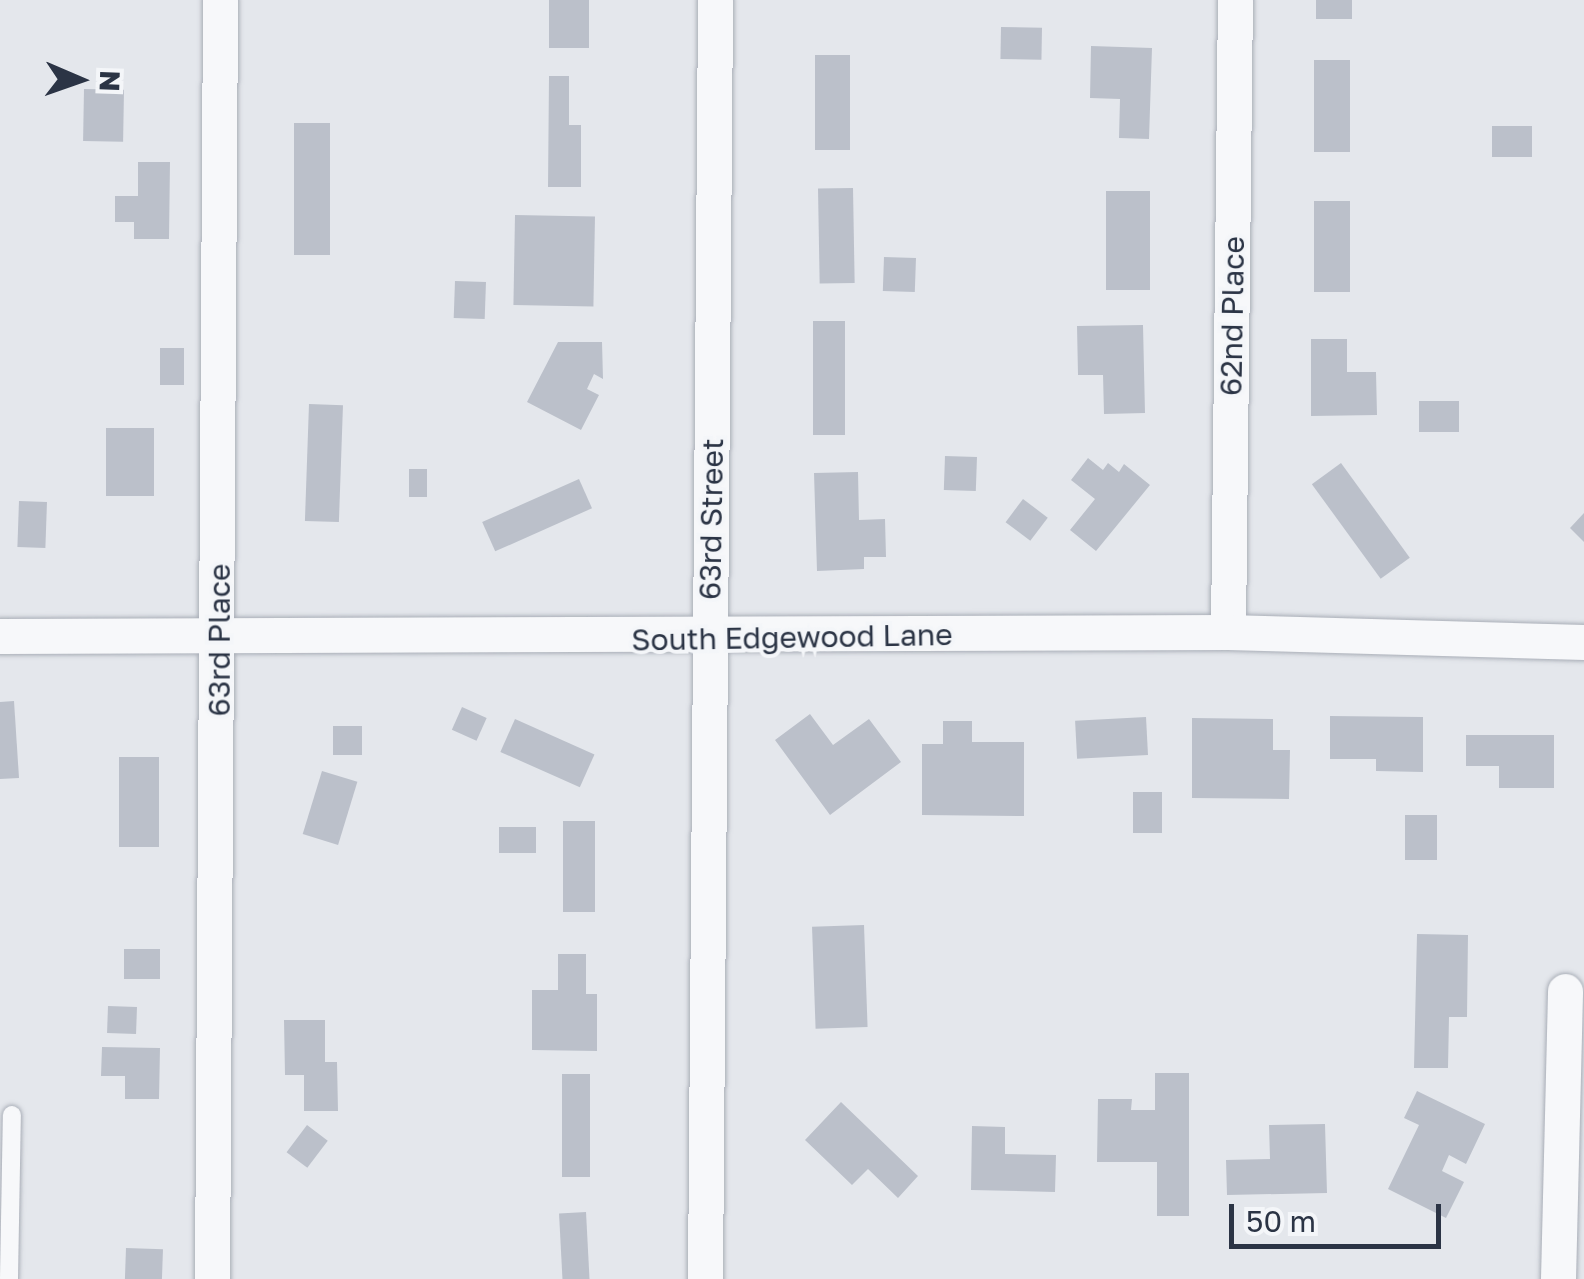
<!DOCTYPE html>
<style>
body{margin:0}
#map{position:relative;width:1584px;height:1279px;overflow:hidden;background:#e4e7ec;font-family:"Golos Text",sans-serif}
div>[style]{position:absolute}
.building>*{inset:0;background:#bbc0ca;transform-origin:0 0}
.roads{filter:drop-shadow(0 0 2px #a9aeb7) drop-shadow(0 0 2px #a9aeb7)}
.lane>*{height:18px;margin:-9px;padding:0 9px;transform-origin:9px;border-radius:9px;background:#f7f8fa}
.street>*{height:35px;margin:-17.5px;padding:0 17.5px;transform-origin:17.5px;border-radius:17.5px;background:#f7f8fa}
span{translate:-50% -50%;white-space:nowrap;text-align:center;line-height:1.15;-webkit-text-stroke:8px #f4f6f9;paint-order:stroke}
.street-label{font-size:30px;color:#2b3445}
.north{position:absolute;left:30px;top:30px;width:100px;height:100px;-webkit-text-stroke:8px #f4f6f9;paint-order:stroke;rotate:92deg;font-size:28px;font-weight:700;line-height:40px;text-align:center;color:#2b3445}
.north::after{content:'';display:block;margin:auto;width:35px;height:45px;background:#2b3445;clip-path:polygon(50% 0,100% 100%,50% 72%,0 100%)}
.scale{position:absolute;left:1229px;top:1204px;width:212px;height:45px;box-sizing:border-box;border:5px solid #2b3445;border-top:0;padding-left:12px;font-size:30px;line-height:35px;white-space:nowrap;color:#2b3445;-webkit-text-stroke:8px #f4f6f9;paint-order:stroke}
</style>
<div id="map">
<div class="building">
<i style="left:549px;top:0;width:40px;height:48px"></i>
<i style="left:1316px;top:0;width:36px;height:19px"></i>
<i style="left:1001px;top:27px;width:41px;height:32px;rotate:1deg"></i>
<i style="clip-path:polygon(1091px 46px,1152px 48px,1149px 139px,1119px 138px,1120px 99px,1090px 98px)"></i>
<i style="left:815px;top:55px;width:35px;height:95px"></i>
<i style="left:1314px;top:60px;width:36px;height:92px"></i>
<i style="clip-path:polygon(549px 76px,569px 76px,569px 125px,581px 125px,581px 187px,548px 187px)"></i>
<i style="left:84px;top:89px;width:40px;height:52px;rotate:1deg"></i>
<i style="left:294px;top:123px;width:36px;height:132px"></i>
<i style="left:1492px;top:126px;width:40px;height:31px"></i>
<i style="clip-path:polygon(138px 162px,170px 162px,169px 239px,134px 239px,134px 222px,115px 222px,115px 196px,138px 196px)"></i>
<i style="left:853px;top:188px;width:95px;height:35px;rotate:89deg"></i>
<i style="left:1106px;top:191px;width:44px;height:99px"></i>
<i style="left:1314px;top:201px;width:36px;height:91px"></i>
<i style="left:515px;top:215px;width:80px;height:90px;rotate:1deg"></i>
<i style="left:884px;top:257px;width:32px;height:34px;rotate:2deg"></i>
<i style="left:455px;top:281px;width:31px;height:37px;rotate:2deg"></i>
<i style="left:813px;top:321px;width:32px;height:114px"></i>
<i style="clip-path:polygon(1143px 325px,1145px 413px,1104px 414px,1103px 375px,1078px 375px,1077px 326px)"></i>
<i style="clip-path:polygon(1311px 339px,1347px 339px,1347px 372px,1376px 372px,1377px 415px,1311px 416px)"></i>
<i style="clip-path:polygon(558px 342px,602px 342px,603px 379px,594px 374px,587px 389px,599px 395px,581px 430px,527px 402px)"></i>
<i style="left:160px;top:348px;width:24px;height:37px"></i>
<i style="left:1419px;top:401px;width:40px;height:31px"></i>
<i style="left:309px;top:404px;width:34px;height:117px;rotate:2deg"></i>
<i style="left:106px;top:428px;width:48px;height:68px"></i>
<i style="left:945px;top:456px;width:32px;height:34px;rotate:2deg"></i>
<i style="clip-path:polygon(1088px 458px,1103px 470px,1108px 463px,1119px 472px,1124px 464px,1150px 485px,1096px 551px,1070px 530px,1095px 499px,1071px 480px)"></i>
<i style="left:1341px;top:463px;width:117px;height:36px;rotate:54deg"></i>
<i style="left:409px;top:469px;width:18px;height:28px"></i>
<i style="clip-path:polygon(858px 472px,859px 520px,885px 519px,886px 557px,864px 557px,864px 569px,817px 571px,814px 473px)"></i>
<i style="left:579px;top:479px;width:32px;height:106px;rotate:66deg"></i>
<i style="left:1023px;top:499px;width:31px;height:29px;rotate:37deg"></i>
<i style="left:19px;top:501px;width:28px;height:46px;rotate:2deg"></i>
<i style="clip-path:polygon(1584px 513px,1584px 542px,1570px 528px)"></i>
<i style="clip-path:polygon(14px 701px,19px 778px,0 779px,0 702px)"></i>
<i style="left:462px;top:707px;width:27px;height:25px;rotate:24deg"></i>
<i style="clip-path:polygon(810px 714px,833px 745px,869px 719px,901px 762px,830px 815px,775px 740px)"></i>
<i style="clip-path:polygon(1330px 716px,1423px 717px,1423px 772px,1376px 771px,1376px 759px,1330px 759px)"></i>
<i style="left:1146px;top:717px;width:38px;height:71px;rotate:87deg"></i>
<i style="clip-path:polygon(1192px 718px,1273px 719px,1273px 750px,1290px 750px,1289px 799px,1192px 798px)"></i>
<i style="left:515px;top:719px;width:87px;height:36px;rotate:24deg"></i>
<i style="clip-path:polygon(943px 721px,972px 721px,972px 742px,1024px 742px,1024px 816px,922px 815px,922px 744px,943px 744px)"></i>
<i style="left:333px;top:726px;width:29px;height:29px"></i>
<i style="clip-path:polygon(1466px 735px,1554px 735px,1554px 788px,1499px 788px,1499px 766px,1466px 766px)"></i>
<i style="left:119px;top:757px;width:40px;height:90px"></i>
<i style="left:322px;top:771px;width:37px;height:66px;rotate:17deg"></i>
<i style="left:1133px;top:792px;width:29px;height:41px"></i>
<i style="left:1405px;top:815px;width:32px;height:45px"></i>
<i style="left:563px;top:821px;width:32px;height:91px"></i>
<i style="left:499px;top:827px;width:37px;height:26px"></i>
<i style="left:864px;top:925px;width:102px;height:52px;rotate:88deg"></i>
<i style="clip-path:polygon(1417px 934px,1468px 935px,1467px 1017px,1449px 1017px,1448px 1068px,1414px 1068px)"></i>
<i style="left:160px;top:949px;width:30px;height:36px;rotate:90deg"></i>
<i style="clip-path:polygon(558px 954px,586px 954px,586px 994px,597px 994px,597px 1051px,532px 1050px,532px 990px,558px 990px)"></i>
<i style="left:108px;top:1006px;width:29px;height:27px;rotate:2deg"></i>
<i style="clip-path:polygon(284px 1020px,325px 1020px,325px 1062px,337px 1062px,338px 1111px,304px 1111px,304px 1075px,285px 1075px)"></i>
<i style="clip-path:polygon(102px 1047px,160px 1048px,159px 1099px,125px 1099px,125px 1076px,101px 1076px)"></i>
<i style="clip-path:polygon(1155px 1073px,1189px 1073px,1189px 1216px,1157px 1216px,1157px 1162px,1097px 1162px,1098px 1099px,1132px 1099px,1131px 1110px,1155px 1110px)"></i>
<i style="left:562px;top:1074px;width:28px;height:103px"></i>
<i style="clip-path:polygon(1417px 1091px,1485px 1124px,1466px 1164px,1449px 1155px,1442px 1171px,1464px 1182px,1446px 1218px,1388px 1189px,1419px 1125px,1404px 1118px)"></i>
<i style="clip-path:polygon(841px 1102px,918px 1176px,898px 1198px,868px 1169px,852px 1185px,805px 1140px)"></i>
<i style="clip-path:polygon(1325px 1124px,1327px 1193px,1227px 1195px,1226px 1160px,1270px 1159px,1269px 1125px)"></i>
<i style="left:307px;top:1125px;width:26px;height:34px;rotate:37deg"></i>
<i style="clip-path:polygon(972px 1126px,1005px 1127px,1005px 1154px,1056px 1155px,1055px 1192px,971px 1190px)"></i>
<i style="left:586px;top:1212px;width:67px;height:27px;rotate:87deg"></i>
<i style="left:126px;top:1248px;width:37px;height:31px;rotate:2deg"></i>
</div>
<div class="roads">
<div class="lane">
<i style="left:9px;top:1279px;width:164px;rotate:-89deg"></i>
</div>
<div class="street">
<i style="left:1228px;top:632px;width:632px;rotate:-89.37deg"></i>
<i style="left:0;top:636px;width:1228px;rotate:-0.19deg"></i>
<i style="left:1228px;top:632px;width:356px;rotate:1.6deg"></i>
<i style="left:212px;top:1279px;width:1279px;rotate:-89.64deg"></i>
<i style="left:705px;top:1279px;width:1279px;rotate:-89.55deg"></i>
<i style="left:1558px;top:1279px;width:288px;rotate:-88.6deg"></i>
</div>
</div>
<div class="street-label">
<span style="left:1232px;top:316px;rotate:-89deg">62nd Place</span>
<span style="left:711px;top:519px;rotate:-89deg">63rd Street</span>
<span style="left:792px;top:637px;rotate:-1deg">South Edgewood Lane</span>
<span style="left:219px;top:640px;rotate:-90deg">63rd Place</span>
</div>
<div class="north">N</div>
<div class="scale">50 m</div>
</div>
